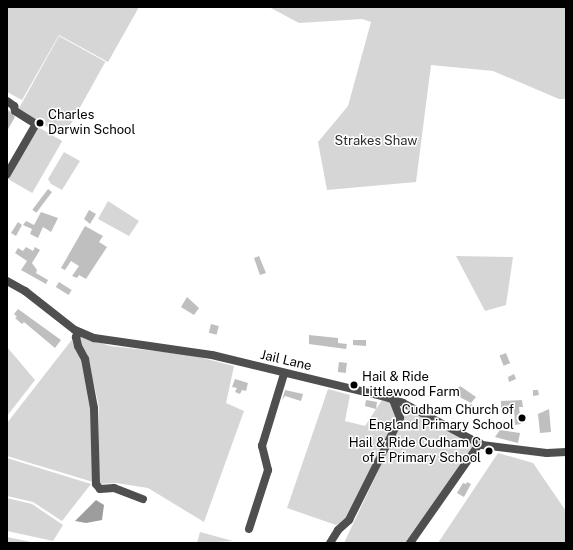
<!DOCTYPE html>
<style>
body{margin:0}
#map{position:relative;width:573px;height:550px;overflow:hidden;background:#fff;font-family:"Public Sans",sans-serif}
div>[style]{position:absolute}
.green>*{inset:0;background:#d6d6d6;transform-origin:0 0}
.water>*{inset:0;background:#9d9d9d}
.building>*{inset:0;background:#bfbfbf;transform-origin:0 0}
.minor>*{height:8px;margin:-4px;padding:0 4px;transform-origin:4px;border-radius:4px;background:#4f4f4f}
.dots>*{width:11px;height:11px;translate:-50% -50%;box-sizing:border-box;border:2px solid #fff;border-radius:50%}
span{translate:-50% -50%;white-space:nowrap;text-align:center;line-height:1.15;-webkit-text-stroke:3px #fff;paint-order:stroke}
.poi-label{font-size:13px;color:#000}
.left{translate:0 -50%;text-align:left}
.right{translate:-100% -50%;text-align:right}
.park-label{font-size:13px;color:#2d2d2d}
.street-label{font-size:13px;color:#000}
.frame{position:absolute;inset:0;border:8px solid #000;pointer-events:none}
</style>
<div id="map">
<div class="green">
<i style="clip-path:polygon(7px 7px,139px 7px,108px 62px,59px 35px,22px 100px,7px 92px)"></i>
<i style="clip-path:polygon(269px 7px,566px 7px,566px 99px,559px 99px,493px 71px,431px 65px,416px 182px,327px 190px,318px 142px,348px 106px,371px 22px,362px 19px,299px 23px)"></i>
<i style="left:59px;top:36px;width:53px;height:85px;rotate:29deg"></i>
<i style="left:38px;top:127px;width:28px;height:60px;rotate:30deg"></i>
<i style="clip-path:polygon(64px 152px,80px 161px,62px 190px,51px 184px,48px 179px)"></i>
<i style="clip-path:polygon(108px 201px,139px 221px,129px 236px,98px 219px)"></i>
<i style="clip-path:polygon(456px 256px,513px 257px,506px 305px,485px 311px)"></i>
<i style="clip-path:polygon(81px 336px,110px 346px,191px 355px,234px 366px,226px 403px,244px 411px,204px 522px,148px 488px,116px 483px,99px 484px,99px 407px,88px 357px,79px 338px)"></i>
<i style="clip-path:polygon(74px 337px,83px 360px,93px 408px,93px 482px,7px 456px,7px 423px)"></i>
<i style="clip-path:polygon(7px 347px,35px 380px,7px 416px)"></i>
<i style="clip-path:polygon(328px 389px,350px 395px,345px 421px,365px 426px,382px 400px,392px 402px,398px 414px,346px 521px,336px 525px,287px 508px)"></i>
<i style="clip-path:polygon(408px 408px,477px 444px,407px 543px,344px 543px)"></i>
<i style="clip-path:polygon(498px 453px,533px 463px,566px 511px,566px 543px,438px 543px)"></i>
<i style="clip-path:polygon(7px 458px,91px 484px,62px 521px,33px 502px,7px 496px)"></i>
<i style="clip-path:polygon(7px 498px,32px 504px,63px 525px,53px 541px,7px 531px)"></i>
<i style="clip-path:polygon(200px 532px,233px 541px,197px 543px)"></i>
<i style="clip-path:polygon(7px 537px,36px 543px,7px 543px)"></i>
</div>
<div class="water">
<i style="clip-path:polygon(96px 500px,104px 505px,102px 520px,86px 523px,75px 521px)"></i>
</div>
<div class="building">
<i style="clip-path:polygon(7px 109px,15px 117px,7px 131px)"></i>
<i style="left:48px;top:189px;width:5px;height:26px;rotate:37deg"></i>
<i style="clip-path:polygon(89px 210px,96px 214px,90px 224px,84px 219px)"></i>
<i style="clip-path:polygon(41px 212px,58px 218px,51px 232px,43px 227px,38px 238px,30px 234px,32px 229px,23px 225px,26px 221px,34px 225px)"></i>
<i style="clip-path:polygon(18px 222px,22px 225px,16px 236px,11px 233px)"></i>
<i style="clip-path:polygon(85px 226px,103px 236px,99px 242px,107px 247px,86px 279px,79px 275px,77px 278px,72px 276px,79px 266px,71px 261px,65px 270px,61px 268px)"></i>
<i style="clip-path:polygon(26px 247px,33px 251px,35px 247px,40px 250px,32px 263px,37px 270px,36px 273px,48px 280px,46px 284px,21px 270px,27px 261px,15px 253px,18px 248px,23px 251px)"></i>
<i style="clip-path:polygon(259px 256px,266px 273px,260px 275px,254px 258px)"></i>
<i style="left:59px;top:282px;width:15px;height:6px;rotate:32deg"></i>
<i style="clip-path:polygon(187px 297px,199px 308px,194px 315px,181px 307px)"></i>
<i style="clip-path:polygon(18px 309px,61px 340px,55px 348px,24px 322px,22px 324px,15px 318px,17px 317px,14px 314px)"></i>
<i style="left:211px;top:324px;width:8px;height:9px;rotate:14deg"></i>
<i style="clip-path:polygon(309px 335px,338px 338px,338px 343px,347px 344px,346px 349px,309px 344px)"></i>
<i style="clip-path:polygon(353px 340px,366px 340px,366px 346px,353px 345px)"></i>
<i style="left:506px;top:353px;width:11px;height:7px;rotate:68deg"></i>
<i style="left:339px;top:362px;width:8px;height:10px;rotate:7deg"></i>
<i style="clip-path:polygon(514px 374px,516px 379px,509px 382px,508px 377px)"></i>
<i style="clip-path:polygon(235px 379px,248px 383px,246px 391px,242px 390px,240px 394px,235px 392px,237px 388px,232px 387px)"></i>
<i style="clip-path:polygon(460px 386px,476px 397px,471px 403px,454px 394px)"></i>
<i style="clip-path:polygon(285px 390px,303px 394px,301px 401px,285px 396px,282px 400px)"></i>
<i style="clip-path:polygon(533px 390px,538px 390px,539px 395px,533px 396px)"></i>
<i style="clip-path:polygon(366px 400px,377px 402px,376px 409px,365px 406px)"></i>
<i style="clip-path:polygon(522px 400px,523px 407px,519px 407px,521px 424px,515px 425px,514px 408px,501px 408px,501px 401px)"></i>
<i style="clip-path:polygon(471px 404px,476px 408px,472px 412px,467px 409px)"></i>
<i style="clip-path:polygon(549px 409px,551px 432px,540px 433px,538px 414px)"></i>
<i style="clip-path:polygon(500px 430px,520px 433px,518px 443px,495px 437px)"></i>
<i style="clip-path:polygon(467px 482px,471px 484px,464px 497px,457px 493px,463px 483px,466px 484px)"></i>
</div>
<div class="minor">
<i style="left:7px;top:101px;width:9px;rotate:36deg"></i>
<i style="left:14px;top:106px;width:5px;rotate:79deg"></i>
<i style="left:15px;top:111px;width:25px;rotate:32deg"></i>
<i style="left:36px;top:124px;width:58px;rotate:120.1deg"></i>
<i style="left:7px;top:281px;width:21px;rotate:29deg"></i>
<i style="left:25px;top:291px;width:63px;rotate:38deg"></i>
<i style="left:75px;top:330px;width:21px;rotate:23deg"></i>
<i style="left:94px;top:338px;width:119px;rotate:8.2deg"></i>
<i style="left:212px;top:355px;width:175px;rotate:13.6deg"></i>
<i style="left:382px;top:396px;width:22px;rotate:18deg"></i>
<i style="left:403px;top:403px;width:89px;rotate:28deg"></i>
<i style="left:482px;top:445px;width:65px;rotate:7deg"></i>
<i style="left:547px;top:453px;width:19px;rotate:-3deg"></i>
<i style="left:79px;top:332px;width:6px;rotate:121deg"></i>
<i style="left:76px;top:337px;width:9px;rotate:77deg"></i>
<i style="left:78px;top:346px;width:15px;rotate:62deg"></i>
<i style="left:85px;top:359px;width:50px;rotate:79.6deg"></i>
<i style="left:94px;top:408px;width:76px;rotate:88.5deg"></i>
<i style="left:96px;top:484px;width:6px;rotate:51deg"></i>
<i style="left:100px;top:489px;width:14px;rotate:-4deg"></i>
<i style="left:114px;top:488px;width:31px;rotate:21deg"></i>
<i style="left:249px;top:529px;width:62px;rotate:-72.1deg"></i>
<i style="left:268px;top:470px;width:25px;rotate:-104deg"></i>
<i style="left:262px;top:446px;width:75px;rotate:-73deg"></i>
<i style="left:330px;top:543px;width:15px;rotate:-58deg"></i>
<i style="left:338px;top:530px;width:15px;rotate:-42deg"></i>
<i style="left:349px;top:520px;width:114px;rotate:-63.4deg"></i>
<i style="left:400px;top:418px;width:19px;rotate:-111deg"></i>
<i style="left:410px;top:543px;width:122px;rotate:-55deg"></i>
</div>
<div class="dots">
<i style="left:40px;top:123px;background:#000"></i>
<i style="left:354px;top:385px;background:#000"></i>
<i style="left:522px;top:418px;background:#000"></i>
<i style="left:489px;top:451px;background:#000"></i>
</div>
<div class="poi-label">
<span class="left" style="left:48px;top:123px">Charles<br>Darwin School</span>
<span class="left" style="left:362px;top:385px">Hail &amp; Ride<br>Littlewood Farm</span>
<span class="right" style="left:514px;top:418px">Cudham Church of<br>England Primary School</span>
<span class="right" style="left:481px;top:451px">Hail &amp; Ride Cudham C<br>of E Primary School</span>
</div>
<div class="park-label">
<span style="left:376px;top:141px">Strakes Shaw</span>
</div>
<div class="street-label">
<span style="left:286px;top:361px;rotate:13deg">Jail Lane</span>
</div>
<div class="frame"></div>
</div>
